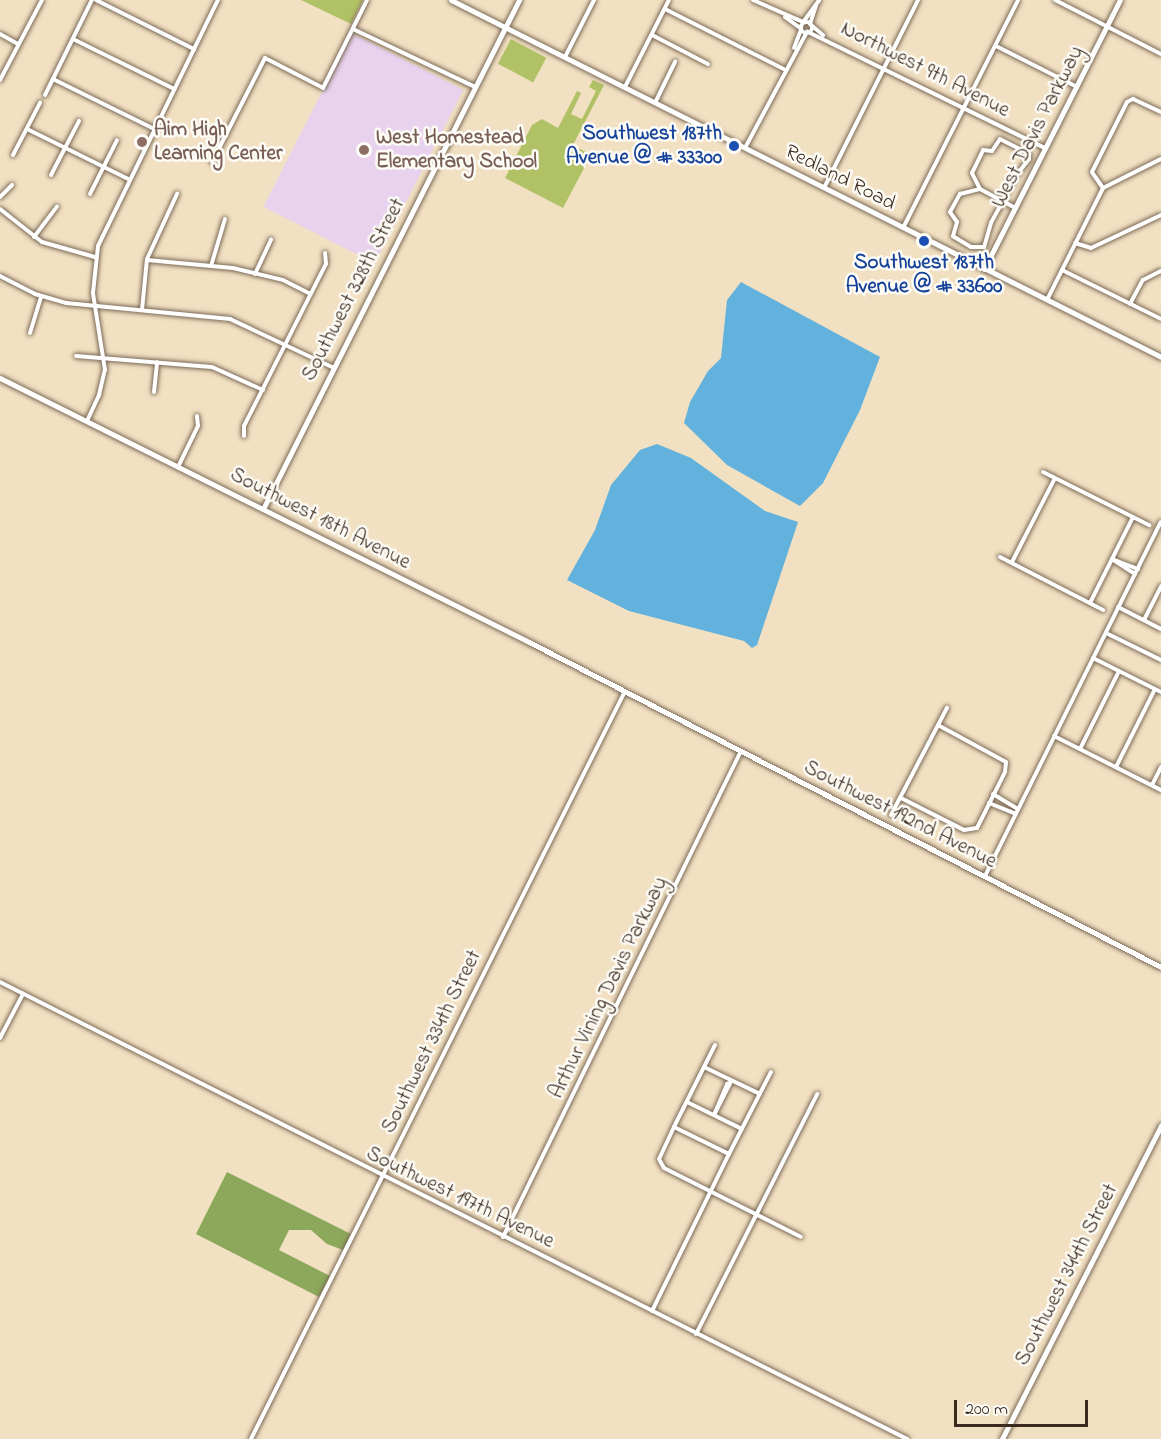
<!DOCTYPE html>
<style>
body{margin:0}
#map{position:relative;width:1161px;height:1439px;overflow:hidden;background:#f2e0c2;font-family:"Indie Flower",sans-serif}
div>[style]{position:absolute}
.built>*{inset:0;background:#e8d2ee;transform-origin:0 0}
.green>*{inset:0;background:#b1c266;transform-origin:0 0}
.forest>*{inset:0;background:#8ca85b}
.water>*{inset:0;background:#62b2dd}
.roads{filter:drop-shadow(0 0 2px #7b6a57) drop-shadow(0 0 2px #7b6a57)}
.minor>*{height:4px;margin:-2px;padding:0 2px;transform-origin:2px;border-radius:2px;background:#fff}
.minor>.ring{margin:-2px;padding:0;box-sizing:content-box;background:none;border:4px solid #fff;border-radius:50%}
.tertiary>*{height:5px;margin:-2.5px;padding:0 2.5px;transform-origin:2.5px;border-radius:2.5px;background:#fff}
.dots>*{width:16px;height:16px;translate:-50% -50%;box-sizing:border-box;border:3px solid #fdfcf7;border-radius:50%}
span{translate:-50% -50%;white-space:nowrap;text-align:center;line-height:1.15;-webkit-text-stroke:5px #fdfcf7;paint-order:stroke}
.street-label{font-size:21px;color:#3b2a1e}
.education-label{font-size:21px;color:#785e54;font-weight:700}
.left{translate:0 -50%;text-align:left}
.transit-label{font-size:21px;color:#164399;font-weight:700}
.right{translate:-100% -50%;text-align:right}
.scale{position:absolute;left:954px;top:1400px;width:134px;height:27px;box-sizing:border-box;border:3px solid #3b2a1e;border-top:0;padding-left:8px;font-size:18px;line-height:21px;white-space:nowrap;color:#3b2a1e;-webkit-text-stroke:4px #fdfcf7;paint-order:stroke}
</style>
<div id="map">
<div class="built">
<i style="left:352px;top:33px;width:125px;height:195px;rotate:27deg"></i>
</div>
<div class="green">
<i style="clip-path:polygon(301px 0,363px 0,351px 24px)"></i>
<i style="left:511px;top:39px;width:40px;height:28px;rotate:28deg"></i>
<i style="clip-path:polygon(593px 80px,604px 85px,573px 145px,591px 155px,563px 208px,505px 178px,532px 125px,542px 119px,558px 128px,577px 91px,581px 93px,571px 114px,582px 119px,596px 91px,589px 87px)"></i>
</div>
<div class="forest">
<i style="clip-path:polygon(227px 1172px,351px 1234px,343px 1250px,327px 1244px,311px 1230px,289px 1230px,279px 1250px,330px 1276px,319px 1297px,196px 1234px)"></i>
</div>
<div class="water">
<i style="clip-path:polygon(741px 282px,880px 357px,860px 410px,823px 483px,800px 506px,727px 465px,684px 423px,690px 402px,708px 371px,721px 358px,727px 300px)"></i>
<i style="clip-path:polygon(657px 444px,691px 458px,765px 511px,798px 522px,757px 645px,752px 648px,744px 641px,629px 611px,567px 580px,595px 530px,611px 485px,640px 450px)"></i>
</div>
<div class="roads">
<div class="minor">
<i style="left:96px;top:0;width:110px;rotate:26.6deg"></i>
<i style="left:753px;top:0;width:55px;rotate:23.7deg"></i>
<i style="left:1055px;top:0;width:119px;rotate:27deg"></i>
<i style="left:665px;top:9px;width:133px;rotate:26.8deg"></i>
<i style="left:785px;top:17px;width:19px;rotate:36deg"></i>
<i style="left:804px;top:21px;width:26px;rotate:-54deg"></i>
<i class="ring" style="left:800.5px;top:21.5px;width:7px;height:7px"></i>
<i style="left:810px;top:24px;width:19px;rotate:-72deg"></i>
<i style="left:811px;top:25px;width:16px;rotate:40deg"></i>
<i style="left:353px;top:29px;width:135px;rotate:25.4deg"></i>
<i style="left:808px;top:32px;width:264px;rotate:26.1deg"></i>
<i style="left:0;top:34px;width:21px;rotate:29deg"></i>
<i style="left:652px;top:35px;width:63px;rotate:27.4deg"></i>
<i style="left:73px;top:39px;width:113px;rotate:26.3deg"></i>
<i style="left:996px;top:46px;width:91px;rotate:26.8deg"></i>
<i style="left:794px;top:48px;width:19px;rotate:-69deg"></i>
<i style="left:565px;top:57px;width:64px;rotate:-63deg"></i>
<i style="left:53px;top:79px;width:113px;rotate:26.3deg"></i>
<i style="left:0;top:80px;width:90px;rotate:-62.3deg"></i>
<i style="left:625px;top:87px;width:97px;rotate:-63.2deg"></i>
<i style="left:45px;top:95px;width:106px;rotate:-63.7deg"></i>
<i style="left:655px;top:103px;width:46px;rotate:-64deg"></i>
<i style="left:27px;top:129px;width:113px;rotate:26.3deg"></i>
<i style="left:745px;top:148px;width:132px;rotate:-61.9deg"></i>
<i style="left:13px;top:155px;width:59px;rotate:-62.6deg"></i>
<i style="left:212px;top:162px;width:117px;rotate:-63deg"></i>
<i style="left:265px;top:58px;width:65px;rotate:27.3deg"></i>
<i style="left:323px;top:88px;width:98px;rotate:-63.4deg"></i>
<i style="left:51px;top:175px;width:61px;rotate:-62.6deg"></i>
<i style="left:824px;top:188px;width:210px;rotate:-63.4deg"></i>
<i style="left:1103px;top:188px;width:19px;rotate:-125deg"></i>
<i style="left:1092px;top:172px;width:78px;rotate:-63.4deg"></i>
<i style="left:1127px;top:102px;width:7px;rotate:-27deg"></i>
<i style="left:1133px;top:99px;width:31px;rotate:25deg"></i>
<i style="left:980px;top:189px;width:18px;rotate:-117deg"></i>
<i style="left:972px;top:173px;width:25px;rotate:-64deg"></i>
<i style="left:983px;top:150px;width:9px;rotate:6deg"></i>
<i style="left:992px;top:151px;width:14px;rotate:-56deg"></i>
<i style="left:1000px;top:139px;width:33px;rotate:27deg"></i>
<i style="left:1029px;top:154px;width:5px;rotate:90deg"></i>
<i style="left:1029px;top:159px;width:24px;rotate:128deg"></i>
<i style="left:1014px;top:178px;width:25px;rotate:116deg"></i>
<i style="left:1003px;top:201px;width:25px;rotate:119deg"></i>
<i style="left:991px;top:223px;width:25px;rotate:106deg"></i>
<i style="left:984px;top:247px;width:13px;rotate:180deg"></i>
<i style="left:971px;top:247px;width:21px;rotate:-149deg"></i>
<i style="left:953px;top:236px;width:15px;rotate:-74deg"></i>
<i style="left:957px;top:222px;width:12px;rotate:-125deg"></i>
<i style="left:950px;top:212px;width:21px;rotate:-61deg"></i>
<i style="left:960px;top:194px;width:21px;rotate:-14deg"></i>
<i style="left:980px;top:189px;width:26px;rotate:28deg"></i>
<i style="left:1003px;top:201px;width:14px;rotate:30deg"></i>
<i style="left:90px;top:194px;width:60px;rotate:-63.4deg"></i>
<i style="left:0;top:197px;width:17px;rotate:-45deg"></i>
<i style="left:0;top:209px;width:53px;rotate:38.2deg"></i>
<i style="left:42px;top:242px;width:55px;rotate:15.8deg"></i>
<i style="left:903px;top:228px;width:255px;rotate:-63.2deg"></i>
<i style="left:34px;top:237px;width:38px;rotate:-53deg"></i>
<i style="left:1075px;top:243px;width:17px;rotate:17deg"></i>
<i style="left:1091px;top:248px;width:77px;rotate:-25.2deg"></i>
<i style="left:147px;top:260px;width:86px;rotate:5.3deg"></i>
<i style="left:233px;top:268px;width:51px;rotate:13.5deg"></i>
<i style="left:283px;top:280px;width:31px;rotate:27deg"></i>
<i style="left:211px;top:266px;width:49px;rotate:-73.4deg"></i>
<i style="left:1062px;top:270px;width:110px;rotate:26.3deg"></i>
<i style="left:255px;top:274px;width:38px;rotate:-65deg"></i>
<i style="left:0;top:276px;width:39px;rotate:27deg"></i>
<i style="left:35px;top:294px;width:32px;rotate:16deg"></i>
<i style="left:66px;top:303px;width:165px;rotate:5.6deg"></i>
<i style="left:230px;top:319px;width:115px;rotate:25.2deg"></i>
<i style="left:1047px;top:300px;width:125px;rotate:-63.4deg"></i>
<i style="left:1103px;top:188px;width:65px;rotate:-26.6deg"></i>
<i style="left:1130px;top:304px;width:27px;rotate:-62deg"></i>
<i style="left:1143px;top:280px;width:20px;rotate:-27deg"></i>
<i style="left:142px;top:310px;width:51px;rotate:-84.4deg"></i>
<i style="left:147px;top:259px;width:72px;rotate:-65.2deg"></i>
<i style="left:30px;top:333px;width:38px;rotate:-73deg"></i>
<i style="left:76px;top:356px;width:136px;rotate:4.6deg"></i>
<i style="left:212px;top:367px;width:56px;rotate:24.3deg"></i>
<i style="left:154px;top:392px;width:30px;rotate:-84deg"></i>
<i style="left:87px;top:421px;width:29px;rotate:-65deg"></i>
<i style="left:99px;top:395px;width:26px;rotate:-77deg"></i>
<i style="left:105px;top:370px;width:78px;rotate:-98.9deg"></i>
<i style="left:93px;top:293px;width:47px;rotate:-83.9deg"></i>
<i style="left:98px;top:246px;width:274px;rotate:-64deg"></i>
<i style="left:244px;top:436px;width:10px;rotate:-90deg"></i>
<i style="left:244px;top:426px;width:182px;rotate:-63.2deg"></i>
<i style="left:326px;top:264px;width:11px;rotate:-95deg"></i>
<i style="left:178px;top:467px;width:46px;rotate:-64deg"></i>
<i style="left:198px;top:426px;width:10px;rotate:-96deg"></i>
<i style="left:1043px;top:472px;width:119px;rotate:26.6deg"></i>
<i style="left:1000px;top:557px;width:116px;rotate:27.2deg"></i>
<i style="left:1012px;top:562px;width:94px;rotate:-62.9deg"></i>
<i style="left:1135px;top:574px;width:27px;rotate:-147deg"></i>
<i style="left:1112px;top:559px;width:28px;rotate:21deg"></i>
<i style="left:1090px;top:603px;width:96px;rotate:-63.4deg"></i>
<i style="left:1118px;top:607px;width:48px;rotate:27.1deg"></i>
<i style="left:1144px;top:620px;width:38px;rotate:-63deg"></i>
<i style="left:1106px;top:633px;width:61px;rotate:26.1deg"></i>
<i style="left:1093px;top:658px;width:76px;rotate:26.6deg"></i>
<i style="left:1054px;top:736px;width:120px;rotate:26.8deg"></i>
<i style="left:1080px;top:749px;width:87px;rotate:-63.4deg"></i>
<i style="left:1116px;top:767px;width:87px;rotate:-63.4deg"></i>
<i style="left:1152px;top:785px;width:20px;rotate:-63deg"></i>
<i style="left:993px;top:794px;width:29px;rotate:31deg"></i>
<i style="left:901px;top:798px;width:71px;rotate:26.9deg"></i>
<i style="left:964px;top:830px;width:13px;rotate:-9deg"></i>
<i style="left:977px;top:828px;width:63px;rotate:-63.4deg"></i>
<i style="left:1005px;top:772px;width:10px;rotate:-84deg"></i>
<i style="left:1006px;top:762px;width:77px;rotate:-151.4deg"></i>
<i style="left:989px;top:803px;width:29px;rotate:22deg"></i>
<i style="left:891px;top:815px;width:121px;rotate:-62.4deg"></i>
<i style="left:985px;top:876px;width:395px;rotate:-63.6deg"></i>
<i style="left:0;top:982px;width:1016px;rotate:26.74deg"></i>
<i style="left:0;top:1038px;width:50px;rotate:-62.4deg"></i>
<i style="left:715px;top:1045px;width:92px;rotate:116.6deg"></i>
<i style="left:674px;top:1127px;width:61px;rotate:26.1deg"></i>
<i style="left:729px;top:1154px;width:92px;rotate:-62.9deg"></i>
<i style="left:704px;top:1067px;width:62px;rotate:25.7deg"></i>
<i style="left:687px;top:1102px;width:61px;rotate:26.1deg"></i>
<i style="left:715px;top:1113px;width:36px;rotate:-63deg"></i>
<i style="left:714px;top:1115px;width:34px;rotate:-67deg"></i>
<i style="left:727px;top:1084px;width:3px;rotate:-18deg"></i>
<i style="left:674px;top:1127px;width:35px;rotate:115deg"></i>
<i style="left:659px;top:1159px;width:10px;rotate:61deg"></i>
<i style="left:664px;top:1168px;width:153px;rotate:26.7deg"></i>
<i style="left:503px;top:1237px;width:541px;rotate:-63.91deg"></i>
<i style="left:652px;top:1311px;width:175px;rotate:-63.9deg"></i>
<i style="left:696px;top:1334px;width:269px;rotate:-63.2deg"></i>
<i style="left:251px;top:1439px;width:836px;rotate:-63.43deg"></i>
</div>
<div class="tertiary">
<i style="left:451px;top:0;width:795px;rotate:26.69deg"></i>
<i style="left:984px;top:269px;width:301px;rotate:-63.2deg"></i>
<i style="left:0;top:378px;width:593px;rotate:26.52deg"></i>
<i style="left:531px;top:643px;width:708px;rotate:27.22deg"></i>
<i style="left:263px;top:509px;width:570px;rotate:-63.3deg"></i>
<i style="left:1002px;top:1439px;width:352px;rotate:-63.1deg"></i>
</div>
</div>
<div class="dots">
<i style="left:142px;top:142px;background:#8d6e63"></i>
<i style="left:734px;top:146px;background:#1a4fb4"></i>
<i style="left:364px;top:150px;background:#8d6e63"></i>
<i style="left:924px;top:241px;background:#1a4fb4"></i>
</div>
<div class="street-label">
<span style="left:925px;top:70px;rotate:27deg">Northwest 9th Avenue</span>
<span style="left:1038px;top:127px;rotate:-63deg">West Davis Parkway</span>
<span style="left:840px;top:178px;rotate:27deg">Redland Road</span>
<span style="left:354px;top:290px;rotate:-63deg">Southwest 328th Street</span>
<span style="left:320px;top:519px;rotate:27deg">Southwest 18th Avenue</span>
<span style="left:900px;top:815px;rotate:27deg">Southwest 192nd Avenue</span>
<span style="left:609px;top:988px;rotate:-64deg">Arthur Vining Davis Parkway</span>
<span style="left:432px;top:1042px;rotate:-64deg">Southwest 334th Street</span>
<span style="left:460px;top:1198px;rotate:26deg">Southwest 197th Avenue</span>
<span style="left:1067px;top:1275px;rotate:-63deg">Southwest 344th Street</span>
</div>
<div class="education-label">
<span class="left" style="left:154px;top:142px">Aim High<br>Learning Center</span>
<span class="left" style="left:376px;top:150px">West Homestead<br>Elementary School</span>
</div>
<div class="transit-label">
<span class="right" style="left:722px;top:146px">Southwest 187th<br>Avenue @ # 33300</span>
<span style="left:924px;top:275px">Southwest 187th<br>Avenue @ # 33600</span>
</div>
<div class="scale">200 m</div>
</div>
